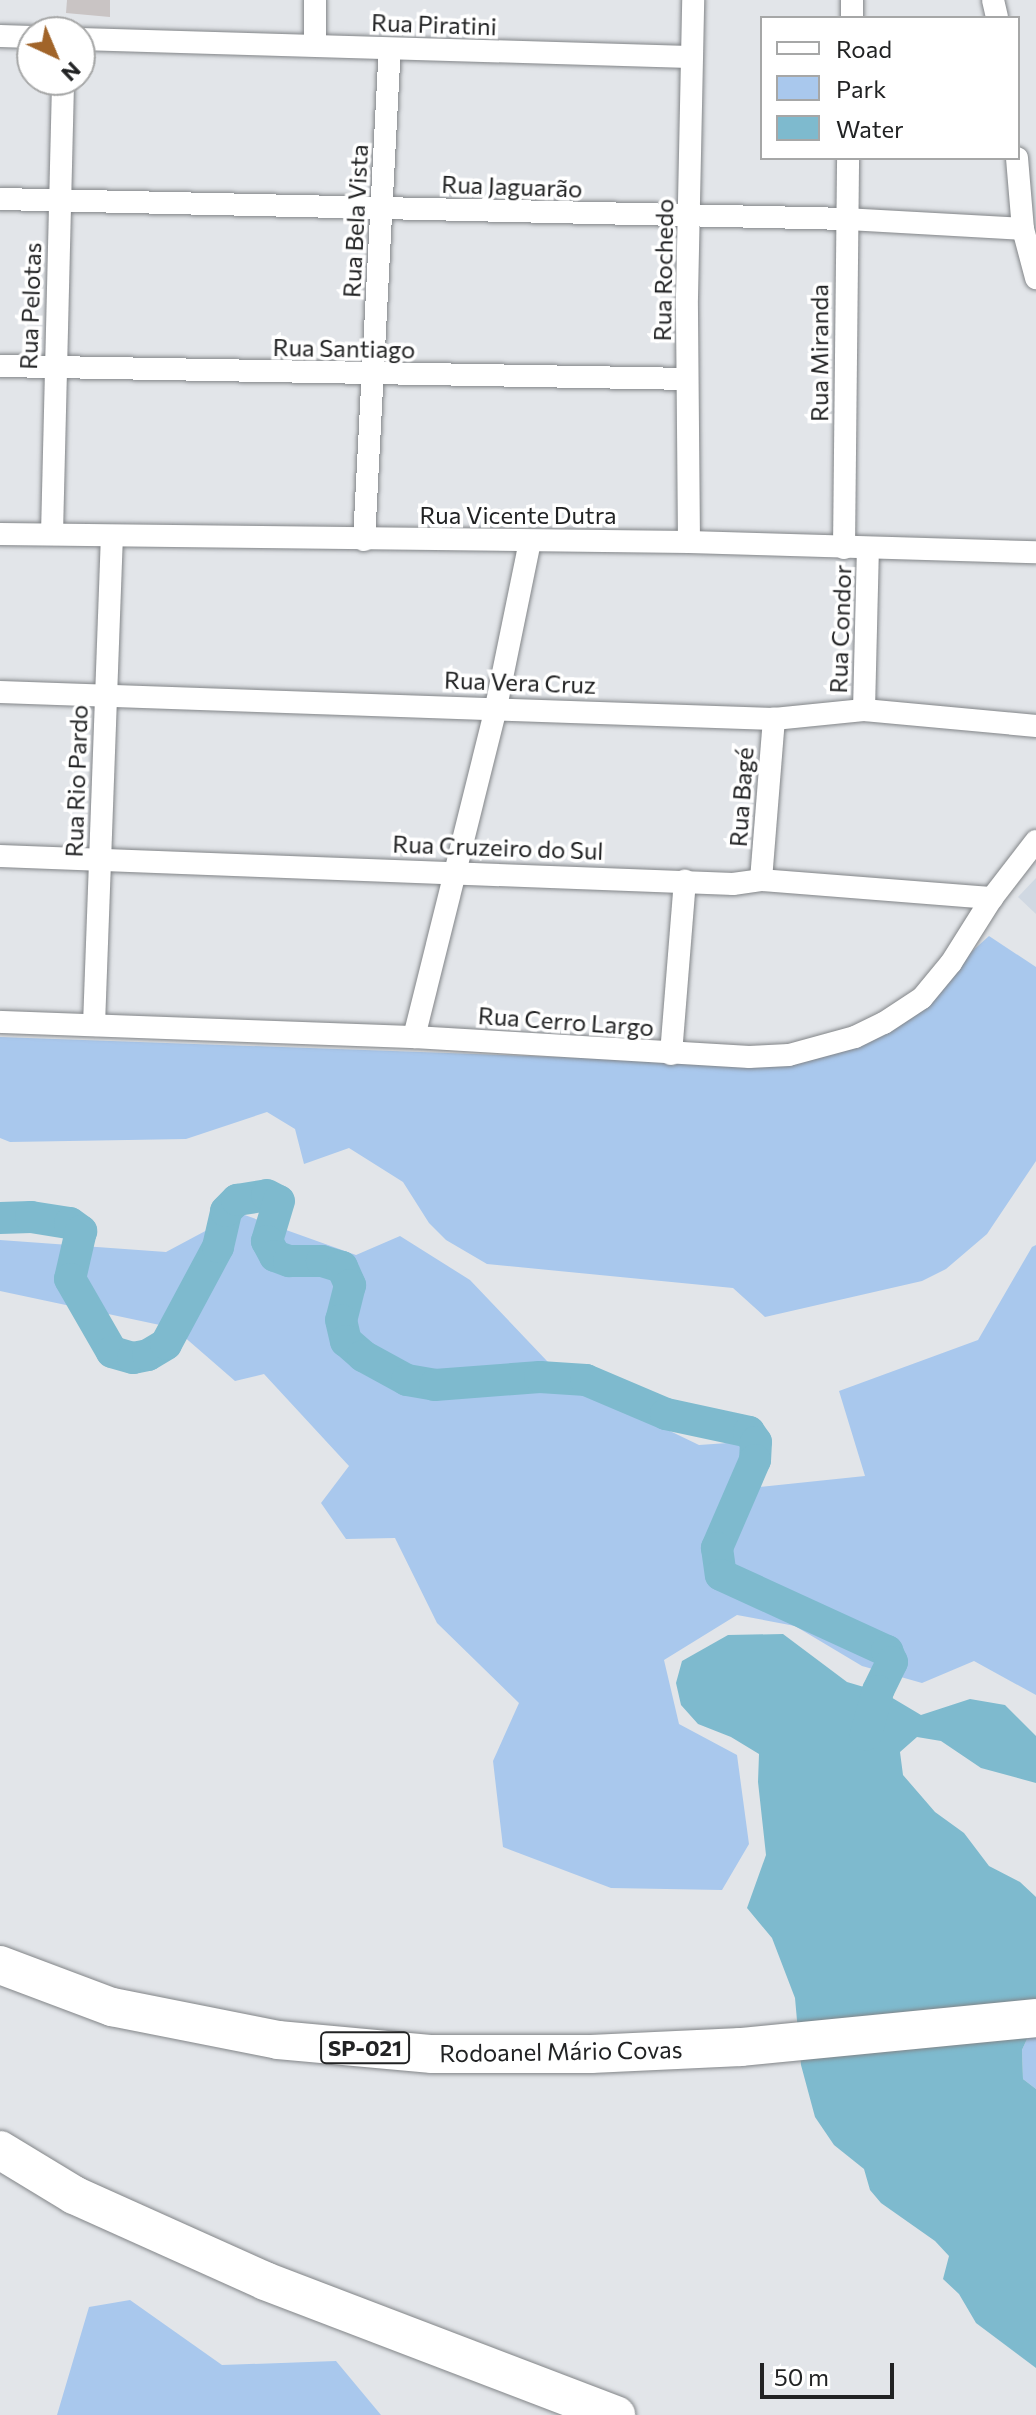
<!DOCTYPE html>
<meta charset="utf-8">
<style>
body{margin:0}
#map{position:relative;width:1036px;height:2415px;overflow:hidden;background:#e2e5e9;font-family:Commissioner,sans-serif}
div>[style]{position:absolute}
.built>*{inset:0;background:#d0d8e2}
.green>*{inset:0;background:#a9c8ed}
.water>*{inset:0;background:#7ebace}
.river>*{height:32px;margin:-16px;padding:0 16px;transform-origin:16px;border-radius:16px;background:#7ebace}
.building>*{inset:0;background:#c9c4c4}
.roads{filter:drop-shadow(0 0 2px #828588) drop-shadow(0 0 2px #828588)}
.minor>*{height:22px;margin:-11px;padding:0 11px;transform-origin:11px;border-radius:11px;background:#fff}
.motorway>*{height:38px;margin:-19px;padding:0 19px;transform-origin:19px;border-radius:19px;background:#fff}
span{translate:-50% -50%;white-space:nowrap;text-align:center;line-height:1.15;-webkit-text-stroke:7px #fff;paint-order:stroke}
.shield-label span{padding:2px 6px;background:#fff;border:2px solid;border-radius:6px;-webkit-text-stroke-width:0}
.shield-label{font-size:22px;color:#212223;font-weight:700}
.street-label{font-size:24px;color:#212223}
.legend{position:absolute;left:760px;top:16px;width:260px;height:144px;box-sizing:border-box;background:#fff;border:2px solid #a6a7a7;margin:0;padding:10px 14px;list-style:none;font-size:24px;color:#212223}
.legend li{display:flex;align-items:center;gap:16px;height:40px}
.legend b{width:40px;border:2px solid #a6a7a7}
.north{position:absolute;left:16px;top:16px;width:80px;height:80px;box-sizing:border-box;background:#fff;border:2px solid #a6a7a7;border-radius:50%;rotate:136deg;font-size:22px;font-weight:700;line-height:32px;text-align:center;color:#212223}
.north::after{content:'';display:block;margin:auto;width:28px;height:36px;background:#a16429;clip-path:polygon(50% 0,100% 100%,50% 72%,0 100%)}
.scale{position:absolute;left:760px;top:2363px;width:134px;height:36px;box-sizing:border-box;border:4px solid #212223;border-top:0;padding-left:10px;font-size:24px;line-height:28px;white-space:nowrap;color:#212223;-webkit-text-stroke:6px #fff;paint-order:stroke}
</style>
<div id="map">
<div class="built">
<i style="clip-path:polygon(1036px 878px,1036px 914px,1018px 897px)"></i>
</div>
<div class="green">
<i style="clip-path:polygon(989px 936px,1036px 967px,1036px 1161px,987px 1234px,946px 1269px,922px 1281px,765px 1317px,733px 1288px,487px 1264px,446px 1240px,429px 1223px,403px 1182px,349px 1148px,304px 1164px,295px 1129px,267px 1112px,186px 1139px,10px 1142px,0 1138px,0 1037px,784px 1065px,818px 1058px,946px 975px)"></i>
<i style="clip-path:polygon(239px 1213px,356px 1255px,400px 1236px,470px 1280px,566px 1381px,699px 1445px,742px 1442px,759px 1487px,865px 1476px,839px 1391px,978px 1340px,1032px 1247px,1036px 1245px,1036px 1695px,974px 1661px,922px 1683px,862px 1666px,795px 1626px,737px 1615px,664px 1660px,679px 1724px,737px 1755px,749px 1844px,722px 1890px,611px 1888px,503px 1847px,493px 1761px,519px 1703px,437px 1623px,395px 1538px,346px 1539px,321px 1503px,349px 1466px,264px 1374px,235px 1381px,174px 1328px,0 1291px,0 1240px,166px 1252px)"></i>
<i style="clip-path:polygon(1036px 2019px,1036px 2089px,1023px 2079px,1022px 2050px)"></i>
<i style="clip-path:polygon(130px 2300px,222px 2365px,336px 2361px,381px 2415px,57px 2415px,89px 2307px)"></i>
</div>
<div class="water">
<i style="clip-path:polygon(783px 1634px,847px 1682px,884px 1693px,921px 1715px,970px 1699px,1005px 1705px,1036px 1736px,1036px 1783px,981px 1768px,941px 1741px,917px 1737px,900px 1752px,903px 1775px,935px 1812px,964px 1833px,989px 1866px,1020px 1882px,1036px 1897px,1036px 2019px,1022px 2050px,1023px 2079px,1036px 2089px,1036px 2368px,976px 2323px,959px 2294px,943px 2279px,949px 2256px,935px 2241px,881px 2203px,870px 2190px,864px 2169px,834px 2145px,815px 2117px,801px 2065px,795px 1998px,772px 1938px,747px 1908px,766px 1855px,758px 1782px,759px 1754px,731px 1737px,698px 1724px,681px 1705px,676px 1683px,682px 1661px,728px 1635px)"></i>
</div>
<div class="river">
<i style="left:0;top:1218px;width:31px;rotate:-2deg"></i>
<i style="left:31px;top:1217px;width:39px;rotate:9deg"></i>
<i style="left:70px;top:1223px;width:14px;rotate:36deg"></i>
<i style="left:81px;top:1231px;width:49px;rotate:102.9deg"></i>
<i style="left:70px;top:1279px;width:84px;rotate:60.1deg"></i>
<i style="left:112px;top:1352px;width:22px;rotate:16deg"></i>
<i style="left:133px;top:1358px;width:15px;rotate:-11deg"></i>
<i style="left:148px;top:1355px;width:21px;rotate:-31deg"></i>
<i style="left:166px;top:1344px;width:110px;rotate:-61.8deg"></i>
<i style="left:218px;top:1247px;width:37px;rotate:-77deg"></i>
<i style="left:226px;top:1211px;width:16px;rotate:-45deg"></i>
<i style="left:237px;top:1200px;width:30px;rotate:-9deg"></i>
<i style="left:267px;top:1195px;width:13px;rotate:27deg"></i>
<i style="left:279px;top:1201px;width:42px;rotate:106.7deg"></i>
<i style="left:267px;top:1241px;width:17px;rotate:62deg"></i>
<i style="left:275px;top:1256px;width:15px;rotate:20deg"></i>
<i style="left:289px;top:1261px;width:33px"></i>
<i style="left:322px;top:1261px;width:21px;rotate:17deg"></i>
<i style="left:342px;top:1267px;width:20px;rotate:66deg"></i>
<i style="left:350px;top:1285px;width:36px;rotate:104deg"></i>
<i style="left:341px;top:1320px;width:22px;rotate:77deg"></i>
<i style="left:346px;top:1341px;width:23px;rotate:41deg"></i>
<i style="left:363px;top:1356px;width:50px;rotate:28.6deg"></i>
<i style="left:407px;top:1380px;width:28px;rotate:10deg"></i>
<i style="left:435px;top:1385px;width:105px;rotate:-4.4deg"></i>
<i style="left:540px;top:1377px;width:46px;rotate:3.7deg"></i>
<i style="left:586px;top:1380px;width:87px;rotate:23deg"></i>
<i style="left:666px;top:1414px;width:85px;rotate:12.2deg"></i>
<i style="left:749px;top:1432px;width:12px;rotate:55deg"></i>
<i style="left:756px;top:1442px;width:18px;rotate:93deg"></i>
<i style="left:755px;top:1460px;width:96px;rotate:113.4deg"></i>
<i style="left:717px;top:1548px;width:27px;rotate:82deg"></i>
<i style="left:721px;top:1575px;width:183px;rotate:24.6deg"></i>
<i style="left:887px;top:1651px;width:12px;rotate:66deg"></i>
<i style="left:892px;top:1662px;width:32px;rotate:116deg"></i>
<i style="left:878px;top:1691px;width:45px;rotate:105.6deg"></i>
</div>
<div class="building">
<i style="clip-path:polygon(67px 0,110px 0,110px 17px,66px 13px)"></i>
</div>
<div class="roads">
<div class="minor">
<i style="left:993px;top:0;width:18px;rotate:77deg"></i>
<i style="left:852px;top:18px;width:18px;rotate:-90deg"></i>
<i style="left:0;top:36px;width:32px;rotate:2deg"></i>
<i style="left:80px;top:39px;width:610px;rotate:1.69deg"></i>
<i style="left:315px;top:44px;width:44px;rotate:-90deg"></i>
<i style="left:1017px;top:158px;width:71px;rotate:85.2deg"></i>
<i style="left:1023px;top:229px;width:51px;rotate:75.1deg"></i>
<i style="left:0;top:199px;width:846px;rotate:1.35deg"></i>
<i style="left:846px;top:219px;width:177px;rotate:3.2deg"></i>
<i style="left:0;top:366px;width:687px;rotate:1.08deg"></i>
<i style="left:0;top:534px;width:689px;rotate:0.67deg"></i>
<i style="left:689px;top:542px;width:347px;rotate:1.7deg"></i>
<i style="left:52px;top:534px;width:454px;rotate:-88.6deg"></i>
<i style="left:364px;top:540px;width:491px;rotate:-87deg"></i>
<i style="left:689px;top:542px;width:245px;rotate:-90.5deg"></i>
<i style="left:687px;top:297px;width:297px;rotate:-88.8deg"></i>
<i style="left:844px;top:548px;width:390px;rotate:-89.4deg"></i>
<i style="left:0;top:692px;width:774px;rotate:2deg"></i>
<i style="left:774px;top:719px;width:90px;rotate:-5.7deg"></i>
<i style="left:864px;top:710px;width:173px;rotate:5.3deg"></i>
<i style="left:864px;top:710px;width:161px;rotate:-88.6deg"></i>
<i style="left:0;top:856px;width:734px;rotate:2.19deg"></i>
<i style="left:733px;top:884px;width:28px;rotate:-8deg"></i>
<i style="left:761px;top:880px;width:232px;rotate:4.5deg"></i>
<i style="left:761px;top:880px;width:162px;rotate:-85.4deg"></i>
<i style="left:0;top:1022px;width:414px;rotate:2.1deg"></i>
<i style="left:414px;top:1037px;width:336px;rotate:3.4deg"></i>
<i style="left:749px;top:1057px;width:40px;rotate:-2.9deg"></i>
<i style="left:789px;top:1055px;width:68px;rotate:-15.3deg"></i>
<i style="left:855px;top:1037px;width:32px;rotate:-26deg"></i>
<i style="left:884px;top:1023px;width:45px;rotate:-33.3deg"></i>
<i style="left:922px;top:998px;width:45px;rotate:-50.4deg"></i>
<i style="left:951px;top:963px;width:77px;rotate:-57.8deg"></i>
<i style="left:992px;top:898px;width:72px;rotate:-52.3deg"></i>
<i style="left:94px;top:1025px;width:487px;rotate:-87.9deg"></i>
<i style="left:414px;top:1037px;width:340px;rotate:-76deg"></i>
<i style="left:496px;top:707px;width:168px;rotate:-78.4deg"></i>
<i style="left:671px;top:1054px;width:174px;rotate:-85.4deg"></i>
</div>
<div class="motorway">
<i style="left:0;top:1965px;width:120px;rotate:20.6deg"></i>
<i style="left:112px;top:2007px;width:169px;rotate:11.2deg"></i>
<i style="left:278px;top:2040px;width:155px;rotate:5.2deg"></i>
<i style="left:432px;top:2054px;width:159px"></i>
<i style="left:591px;top:2054px;width:150px;rotate:-2.7deg"></i>
<i style="left:741px;top:2047px;width:296px;rotate:-5.6deg"></i>
<i style="left:0;top:2150px;width:87px;rotate:31.3deg"></i>
<i style="left:74px;top:2195px;width:209px;rotate:24.2deg"></i>
<i style="left:265px;top:2281px;width:376px;rotate:20.9deg"></i>
</div>
</div>
<div class="shield-label">
<span style="left:365px;top:2048px">SP-021</span>
</div>
<div class="street-label">
<span style="left:434px;top:24px;rotate:2deg">Rua Piratini</span>
<span style="left:512px;top:186px;rotate:2deg">Rua Jaguarão</span>
<span style="left:355px;top:221px;rotate:-87deg">Rua Bela Vista</span>
<span style="left:663px;top:270px;rotate:-89deg">Rua Rochedo</span>
<span style="left:30px;top:306px;rotate:-88deg">Rua Pelotas</span>
<span style="left:344px;top:348px;rotate:1deg">Rua Santiago</span>
<span style="left:819px;top:353px;rotate:-90deg">Rua Miranda</span>
<span style="left:518px;top:515px">Rua Vicente Dutra</span>
<span style="left:840px;top:629px;rotate:-88deg">Rua Condor</span>
<span style="left:520px;top:682px;rotate:2deg">Rua Vera Cruz</span>
<span style="left:76px;top:781px;rotate:-88deg">Rua Rio Pardo</span>
<span style="left:741px;top:797px;rotate:-86deg">Rua Bagé</span>
<span style="left:498px;top:847px;rotate:2deg">Rua Cruzeiro do Sul</span>
<span style="left:566px;top:1021px;rotate:4deg">Rua Cerro Largo</span>
<span style="left:561px;top:2051px;rotate:-1deg">Rodoanel Mário Covas</span>
</div>
<ul class="legend">
<li><b style="height:10px;background:#fff"></b>Road</li>
<li><b style="height:22px;background:#a9c8ed"></b>Park</li>
<li><b style="height:22px;background:#7ebace"></b>Water</li>
</ul>
<div class="north">N</div>
<div class="scale">50 m</div>
</div>
